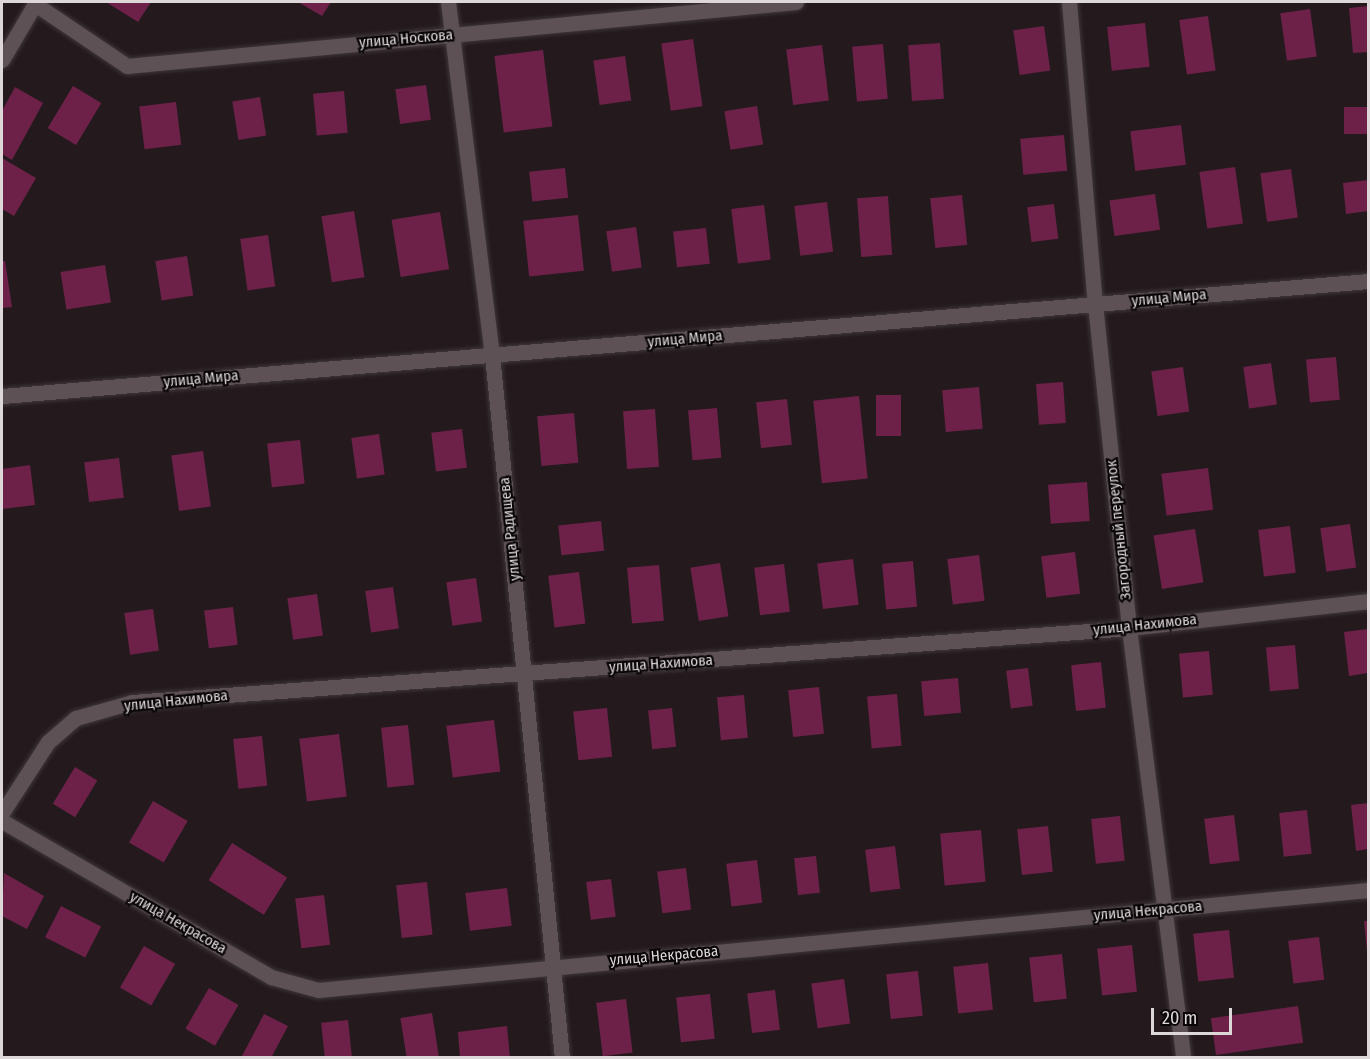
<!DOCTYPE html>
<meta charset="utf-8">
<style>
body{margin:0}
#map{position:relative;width:1370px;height:1059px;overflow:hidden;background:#241a1e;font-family:"Fira Sans Condensed",sans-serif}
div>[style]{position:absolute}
.building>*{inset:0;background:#6e2148;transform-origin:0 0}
.roads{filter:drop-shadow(0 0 2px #3f373a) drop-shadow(0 0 2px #3f373a)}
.minor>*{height:15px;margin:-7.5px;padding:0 7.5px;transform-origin:7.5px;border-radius:7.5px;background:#5d5155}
span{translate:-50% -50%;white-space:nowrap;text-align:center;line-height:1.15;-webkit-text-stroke:4.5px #0a0607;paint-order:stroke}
.street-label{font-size:15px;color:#ded7d9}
.frame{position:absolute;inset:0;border:3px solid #ded7d9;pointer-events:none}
.scale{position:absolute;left:1151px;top:1008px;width:81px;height:27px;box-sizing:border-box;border:3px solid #ded7d9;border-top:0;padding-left:8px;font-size:18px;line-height:21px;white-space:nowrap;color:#ded7d9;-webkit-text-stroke:4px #0a0607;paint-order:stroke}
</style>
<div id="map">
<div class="building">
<i style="clip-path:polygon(106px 2px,151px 2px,138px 22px)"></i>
<i style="clip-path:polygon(298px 2px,331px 2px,322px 16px)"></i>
<i style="clip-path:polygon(1368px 6px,1368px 52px,1353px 53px,1349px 8px)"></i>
<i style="left:1310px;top:9px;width:48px;height:30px;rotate:82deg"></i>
<i style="left:1208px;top:16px;width:55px;height:29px;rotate:82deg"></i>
<i style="left:1145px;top:23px;width:44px;height:38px;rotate:84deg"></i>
<i style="left:1044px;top:26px;width:45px;height:31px;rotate:82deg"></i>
<i style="left:693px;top:39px;width:68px;height:32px;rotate:82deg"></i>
<i style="left:940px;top:43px;width:56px;height:32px;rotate:86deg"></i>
<i style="left:883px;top:44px;width:55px;height:31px;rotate:85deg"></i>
<i style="left:822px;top:45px;width:56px;height:36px;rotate:83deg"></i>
<i style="left:543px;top:50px;width:77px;height:49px;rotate:83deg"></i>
<i style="left:625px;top:56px;width:45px;height:32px;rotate:82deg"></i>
<i style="left:426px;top:85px;width:35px;height:31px;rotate:82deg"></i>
<i style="left:73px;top:86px;width:33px;height:49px;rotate:31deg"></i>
<i style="clip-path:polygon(15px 87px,43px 103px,12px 160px,2px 154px,2px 111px)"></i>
<i style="left:344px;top:91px;width:42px;height:31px;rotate:85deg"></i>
<i style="left:260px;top:97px;width:39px;height:28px;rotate:81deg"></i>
<i style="left:176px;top:102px;width:43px;height:37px;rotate:83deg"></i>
<i style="left:757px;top:106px;width:39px;height:33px;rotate:81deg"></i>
<i style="left:1368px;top:107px;width:27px;height:24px;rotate:90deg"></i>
<i style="left:1181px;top:125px;width:40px;height:51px;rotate:83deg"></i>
<i style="left:1064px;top:135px;width:36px;height:44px;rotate:85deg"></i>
<i style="clip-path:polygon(2px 158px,36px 178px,14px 216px,2px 209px)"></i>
<i style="left:1235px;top:167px;width:57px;height:36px;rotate:82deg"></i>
<i style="left:565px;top:168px;width:30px;height:36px;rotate:84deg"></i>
<i style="left:1291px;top:169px;width:49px;height:31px;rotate:82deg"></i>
<i style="clip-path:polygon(1368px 180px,1368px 211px,1346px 214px,1343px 183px)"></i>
<i style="left:1155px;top:194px;width:36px;height:46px;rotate:82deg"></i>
<i style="left:962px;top:195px;width:50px;height:32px;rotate:84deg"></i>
<i style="left:888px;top:196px;width:59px;height:31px;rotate:86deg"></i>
<i style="left:827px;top:202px;width:50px;height:33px;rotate:83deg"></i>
<i style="left:1054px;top:204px;width:35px;height:27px;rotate:83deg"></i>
<i style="left:764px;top:205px;width:55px;height:33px;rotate:83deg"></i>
<i style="left:354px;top:211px;width:67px;height:33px;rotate:81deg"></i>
<i style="left:440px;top:212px;width:58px;height:49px;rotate:81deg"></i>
<i style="left:578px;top:215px;width:56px;height:55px;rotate:84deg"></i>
<i style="left:636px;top:227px;width:41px;height:30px;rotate:82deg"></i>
<i style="left:706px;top:228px;width:36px;height:33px;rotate:84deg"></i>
<i style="left:268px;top:235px;width:52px;height:28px;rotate:82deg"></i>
<i style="left:187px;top:256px;width:40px;height:32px;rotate:81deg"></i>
<i style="clip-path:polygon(2px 261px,5px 261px,12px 307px,2px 308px)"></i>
<i style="left:105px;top:265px;width:38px;height:45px;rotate:81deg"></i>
<i style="left:1336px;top:357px;width:43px;height:30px;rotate:85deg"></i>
<i style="left:1271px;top:363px;width:42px;height:28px;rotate:82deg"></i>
<i style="left:1183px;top:367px;width:45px;height:32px;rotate:82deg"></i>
<i style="left:1063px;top:382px;width:41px;height:27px;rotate:86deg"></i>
<i style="left:979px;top:387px;width:42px;height:37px;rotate:85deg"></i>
<i style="left:901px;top:395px;width:41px;height:25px;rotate:90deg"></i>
<i style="left:859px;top:396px;width:83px;height:46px;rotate:84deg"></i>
<i style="left:787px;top:399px;width:46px;height:31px;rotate:84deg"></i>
<i style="left:717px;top:408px;width:50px;height:29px;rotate:85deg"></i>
<i style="left:655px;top:409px;width:58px;height:32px;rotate:86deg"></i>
<i style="left:574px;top:413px;width:50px;height:37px;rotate:85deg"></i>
<i style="left:462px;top:429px;width:39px;height:31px;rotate:83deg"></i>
<i style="left:379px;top:434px;width:41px;height:28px;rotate:82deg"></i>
<i style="left:300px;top:440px;width:44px;height:33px;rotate:84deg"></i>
<i style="left:203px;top:451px;width:56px;height:32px;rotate:82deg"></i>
<i style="left:119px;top:458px;width:40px;height:35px;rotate:83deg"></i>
<i style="clip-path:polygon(30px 465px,35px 505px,2px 509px,2px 469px)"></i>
<i style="left:1208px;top:468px;width:42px;height:47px;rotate:83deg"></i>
<i style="left:1087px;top:482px;width:39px;height:39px;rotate:86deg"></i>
<i style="left:601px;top:521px;width:30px;height:43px;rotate:84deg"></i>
<i style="left:1350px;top:524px;width:44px;height:30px;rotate:82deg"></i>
<i style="left:1290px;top:526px;width:47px;height:32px;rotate:83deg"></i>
<i style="left:1195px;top:529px;width:54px;height:42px;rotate:81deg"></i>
<i style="left:1075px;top:552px;width:42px;height:34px;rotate:83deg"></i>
<i style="left:979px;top:555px;width:46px;height:32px;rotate:83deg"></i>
<i style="left:853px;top:559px;width:46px;height:36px;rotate:83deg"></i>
<i style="left:913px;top:561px;width:46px;height:31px;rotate:85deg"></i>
<i style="left:720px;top:563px;width:54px;height:30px;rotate:81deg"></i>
<i style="left:784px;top:564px;width:48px;height:30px;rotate:83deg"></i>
<i style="left:659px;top:565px;width:56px;height:32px;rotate:85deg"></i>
<i style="left:579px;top:572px;width:52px;height:31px;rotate:83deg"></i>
<i style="left:476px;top:578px;width:44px;height:30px;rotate:82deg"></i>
<i style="left:393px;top:587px;width:42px;height:28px;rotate:82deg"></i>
<i style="left:317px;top:594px;width:42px;height:30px;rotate:82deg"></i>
<i style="left:233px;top:607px;width:38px;height:29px;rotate:83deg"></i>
<i style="left:153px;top:609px;width:42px;height:29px;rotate:82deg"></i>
<i style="clip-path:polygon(1368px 629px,1368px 673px,1349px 676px,1344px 632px)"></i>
<i style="left:1295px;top:645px;width:44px;height:29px;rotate:85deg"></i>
<i style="left:1209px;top:651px;width:44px;height:30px;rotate:85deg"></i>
<i style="left:1101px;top:662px;width:46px;height:30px;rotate:84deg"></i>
<i style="left:1028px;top:668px;width:38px;height:22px;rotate:83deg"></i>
<i style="left:958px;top:678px;width:35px;height:37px;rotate:85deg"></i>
<i style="left:819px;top:687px;width:47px;height:31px;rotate:84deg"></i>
<i style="left:897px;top:694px;width:52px;height:30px;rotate:85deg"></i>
<i style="left:744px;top:695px;width:43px;height:27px;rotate:85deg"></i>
<i style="left:607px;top:708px;width:49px;height:34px;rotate:84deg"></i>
<i style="left:672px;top:708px;width:39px;height:24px;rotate:84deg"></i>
<i style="left:494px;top:720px;width:52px;height:48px;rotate:83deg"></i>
<i style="left:408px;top:725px;width:60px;height:27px;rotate:84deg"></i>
<i style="left:339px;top:734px;width:63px;height:40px;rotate:83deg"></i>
<i style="left:262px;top:736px;width:50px;height:29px;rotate:84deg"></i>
<i style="left:75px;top:767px;width:26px;height:43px;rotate:31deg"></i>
<i style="left:153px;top:801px;width:40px;height:48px;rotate:30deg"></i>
<i style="clip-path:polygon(1368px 803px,1368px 849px,1356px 851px,1351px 805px)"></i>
<i style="left:1307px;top:810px;width:44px;height:28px;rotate:84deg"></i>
<i style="left:1234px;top:815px;width:46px;height:30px;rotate:83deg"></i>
<i style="left:1120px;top:816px;width:45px;height:29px;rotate:84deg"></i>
<i style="left:1048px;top:826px;width:46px;height:31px;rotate:84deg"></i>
<i style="left:981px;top:830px;width:52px;height:41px;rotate:85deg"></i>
<i style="left:232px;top:843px;width:65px;height:44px;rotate:32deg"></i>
<i style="left:895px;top:846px;width:43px;height:30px;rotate:83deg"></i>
<i style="left:816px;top:856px;width:37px;height:22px;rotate:84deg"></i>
<i style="left:757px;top:860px;width:43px;height:31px;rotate:83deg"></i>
<i style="left:686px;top:868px;width:42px;height:29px;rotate:83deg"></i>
<i style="clip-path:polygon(4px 873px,44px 896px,27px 929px,2px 916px)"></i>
<i style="left:611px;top:879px;width:38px;height:25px;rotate:83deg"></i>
<i style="left:427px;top:882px;width:53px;height:31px;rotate:84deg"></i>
<i style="left:507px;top:888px;width:38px;height:42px;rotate:83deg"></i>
<i style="left:324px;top:895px;width:50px;height:29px;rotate:83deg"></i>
<i style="left:61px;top:906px;width:45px;height:35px;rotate:27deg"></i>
<i style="clip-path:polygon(1364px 921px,1368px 921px,1368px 951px,1367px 951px)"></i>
<i style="left:1229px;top:930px;width:48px;height:36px;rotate:84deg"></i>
<i style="left:1319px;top:937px;width:43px;height:31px;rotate:83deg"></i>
<i style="left:1132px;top:945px;width:47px;height:35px;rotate:84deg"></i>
<i style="left:144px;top:946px;width:36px;height:48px;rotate:30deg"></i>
<i style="left:1062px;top:954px;width:45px;height:33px;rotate:84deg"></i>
<i style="left:988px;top:963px;width:47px;height:35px;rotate:84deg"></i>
<i style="left:918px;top:971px;width:45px;height:32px;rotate:84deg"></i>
<i style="left:844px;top:979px;width:45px;height:33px;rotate:82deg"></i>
<i style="left:209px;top:988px;width:34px;height:47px;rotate:30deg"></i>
<i style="left:775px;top:990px;width:40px;height:28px;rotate:83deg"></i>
<i style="left:710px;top:994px;width:45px;height:34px;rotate:84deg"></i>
<i style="left:626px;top:999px;width:54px;height:30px;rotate:83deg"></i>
<i style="left:1298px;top:1006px;width:37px;height:88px;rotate:82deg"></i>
<i style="left:432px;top:1013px;width:46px;height:32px;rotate:81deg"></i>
<i style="clip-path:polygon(264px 1014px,288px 1026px,271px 1058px,241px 1058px)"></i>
<i style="left:348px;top:1020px;width:38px;height:27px;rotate:84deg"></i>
<i style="clip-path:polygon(507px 1026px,510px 1058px,460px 1058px,458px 1032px)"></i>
</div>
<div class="roads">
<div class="minor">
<i style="left:448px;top:2px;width:356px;rotate:82.9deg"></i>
<i style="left:492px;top:355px;width:706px;rotate:84.31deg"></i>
<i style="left:1069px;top:2px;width:303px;rotate:85.1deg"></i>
<i style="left:1095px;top:304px;width:326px;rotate:84deg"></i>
<i style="left:1129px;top:628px;width:433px;rotate:82.8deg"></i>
<i style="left:35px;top:4px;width:111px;rotate:34deg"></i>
<i style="left:127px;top:66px;width:672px;rotate:-5.46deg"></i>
<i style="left:2px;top:60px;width:67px;rotate:-59.6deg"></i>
<i style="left:2px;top:396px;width:1371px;rotate:-4.81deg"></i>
<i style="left:2px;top:813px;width:85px;rotate:-57.1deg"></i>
<i style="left:48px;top:742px;width:37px;rotate:-41deg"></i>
<i style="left:76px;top:718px;width:58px;rotate:-15.9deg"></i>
<i style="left:132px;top:702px;width:1000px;rotate:-4.24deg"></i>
<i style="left:1129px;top:628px;width:241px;rotate:-6.4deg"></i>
<i style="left:2px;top:821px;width:311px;rotate:30.1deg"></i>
<i style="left:271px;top:977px;width:49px;rotate:15.5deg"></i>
<i style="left:318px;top:990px;width:1055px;rotate:-5.44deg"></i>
</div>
</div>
<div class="street-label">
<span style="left:406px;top:39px;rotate:-5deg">улица Носкова</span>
<span style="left:1169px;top:298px;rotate:-5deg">улица Мира</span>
<span style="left:685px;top:339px;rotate:-5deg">улица Мира</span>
<span style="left:201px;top:379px;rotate:-5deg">улица Мира</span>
<span style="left:510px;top:529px;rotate:-96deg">улица Радищева</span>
<span style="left:1119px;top:530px;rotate:-96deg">Загородный переулок</span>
<span style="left:1145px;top:625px;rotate:-6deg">улица Нахимова</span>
<span style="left:661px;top:664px;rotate:-4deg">улица Нахимова</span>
<span style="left:176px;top:701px;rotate:-6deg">улица Нахимова</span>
<span style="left:1148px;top:911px;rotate:-5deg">улица Некрасова</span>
<span style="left:178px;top:923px;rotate:30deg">улица Некрасова</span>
<span style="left:664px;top:956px;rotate:-5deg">улица Некрасова</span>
</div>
<div class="frame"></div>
<div class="scale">20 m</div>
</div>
